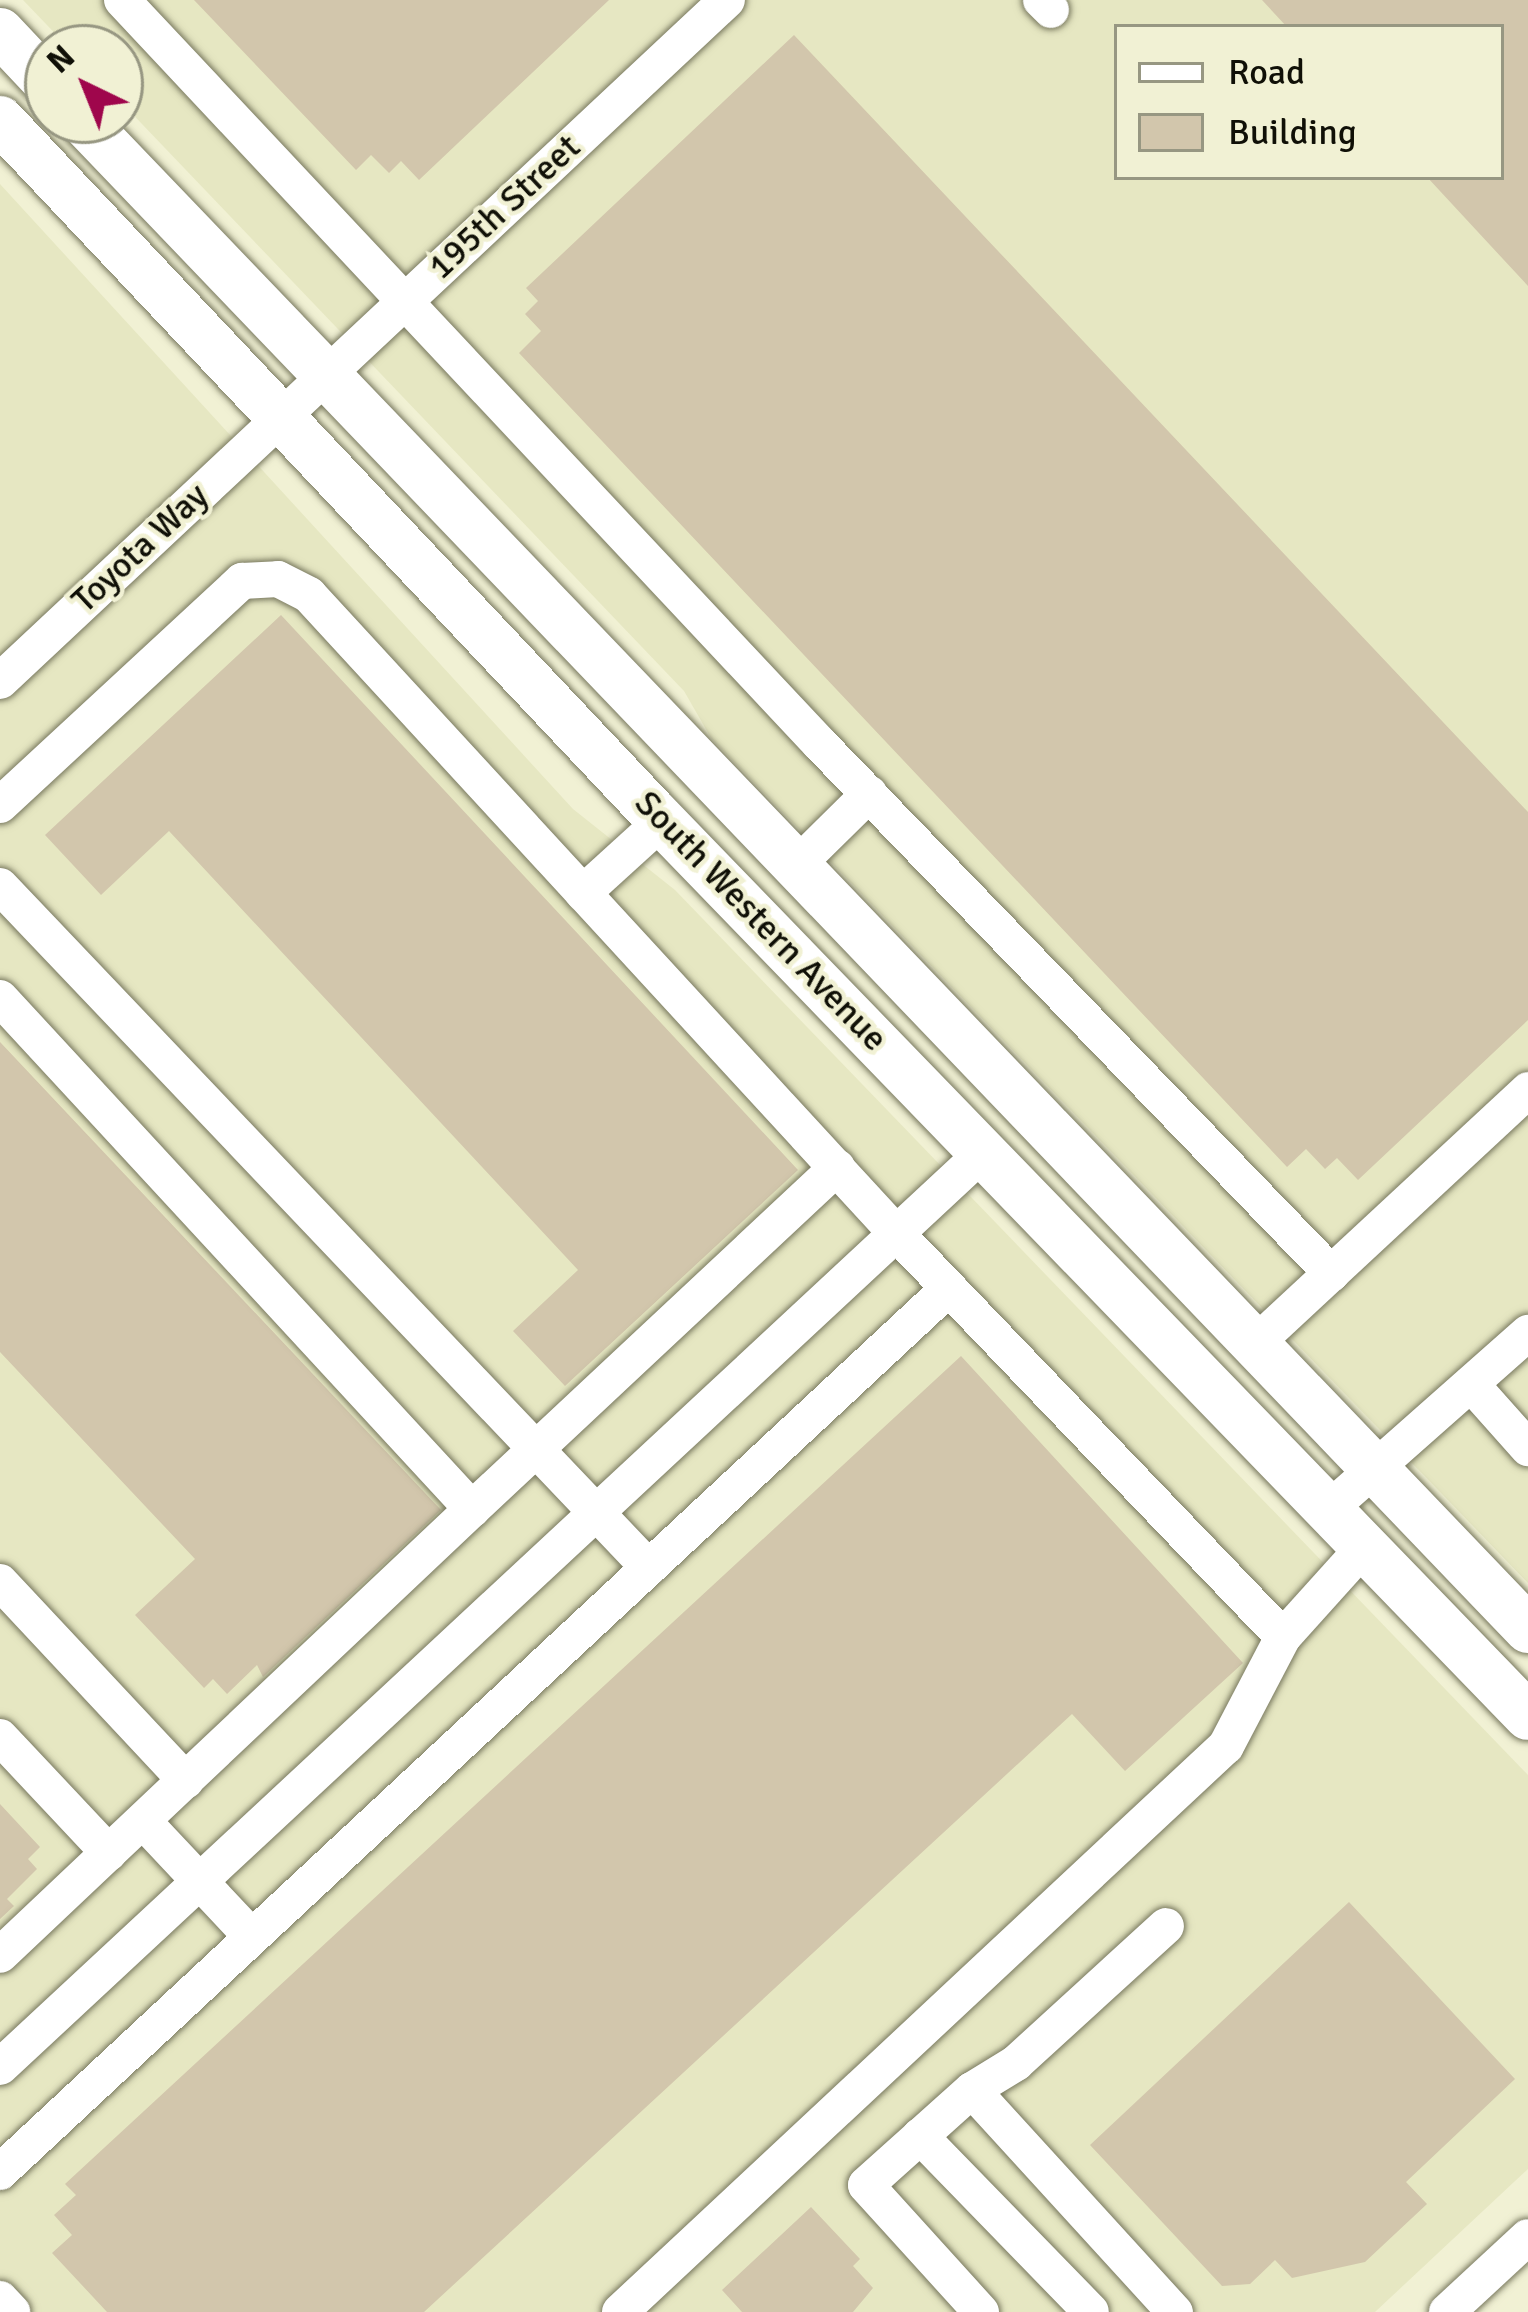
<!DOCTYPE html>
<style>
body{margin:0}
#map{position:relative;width:1528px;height:2312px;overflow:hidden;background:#f1f1d4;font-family:Signika,sans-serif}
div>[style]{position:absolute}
.built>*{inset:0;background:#e6e7c2}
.building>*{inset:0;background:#d2c6ac}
.roads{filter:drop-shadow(0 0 3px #78785e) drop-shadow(0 0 3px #78785e)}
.minor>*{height:36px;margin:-18px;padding:0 18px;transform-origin:18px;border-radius:18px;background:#fff}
.major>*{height:48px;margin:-24px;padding:0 24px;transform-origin:24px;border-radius:24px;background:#fff}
span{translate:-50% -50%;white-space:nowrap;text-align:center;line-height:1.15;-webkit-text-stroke:9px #f1f1d4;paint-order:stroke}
.street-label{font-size:36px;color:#101007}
.legend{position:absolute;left:1114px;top:24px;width:390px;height:156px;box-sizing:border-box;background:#f1f1d4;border:3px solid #979782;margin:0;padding:15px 21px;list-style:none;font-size:36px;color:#101007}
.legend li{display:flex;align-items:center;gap:24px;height:60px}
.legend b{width:60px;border:3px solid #979782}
.north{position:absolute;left:24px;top:24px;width:120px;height:120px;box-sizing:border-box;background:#f1f1d4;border:3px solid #979782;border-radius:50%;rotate:317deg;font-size:33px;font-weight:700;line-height:48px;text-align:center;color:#101007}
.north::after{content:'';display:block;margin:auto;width:42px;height:54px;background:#9f064c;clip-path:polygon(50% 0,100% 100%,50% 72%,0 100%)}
</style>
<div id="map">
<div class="built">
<i style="clip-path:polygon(evenodd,23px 0,1528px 0,1528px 1583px,711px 738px,684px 691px,120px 101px,120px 48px,69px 48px,23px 0,1117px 27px,1501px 27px,1501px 177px,1117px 177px,1117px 27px)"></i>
<i style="clip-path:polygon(0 184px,573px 809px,675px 890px,1528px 1775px,1528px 2169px,1375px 2312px,0 2312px)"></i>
</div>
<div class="building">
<i style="clip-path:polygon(194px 0,609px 0,419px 180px,401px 161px,389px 173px,371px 155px,356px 170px)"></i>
<i style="clip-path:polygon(1262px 0,1528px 0,1528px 286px,1427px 177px,1501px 177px,1501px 27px,1287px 27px)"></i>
<i style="clip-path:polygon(794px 35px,1528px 812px,1528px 1020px,1358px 1180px,1337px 1158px,1325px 1169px,1306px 1149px,1287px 1167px,519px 353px,541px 331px,525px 314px,538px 301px,526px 288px)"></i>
<i style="clip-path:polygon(281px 615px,798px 1170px,565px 1386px,513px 1331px,578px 1270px,169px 831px,101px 895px,45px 835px)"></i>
<i style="clip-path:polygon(0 1042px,441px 1510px,263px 1677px,257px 1665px,227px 1694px,213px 1679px,204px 1688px,135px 1615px,195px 1559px,0 1352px)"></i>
<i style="clip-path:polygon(961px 1356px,1243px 1663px,1125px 1771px,1072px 1714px,424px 2312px,107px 2312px,52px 2253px,72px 2235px,54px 2215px,76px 2195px,65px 2184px)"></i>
<i style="clip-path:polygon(0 1804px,40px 1847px,28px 1859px,37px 1869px,7px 1899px,14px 1906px,0 1919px)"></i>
<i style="clip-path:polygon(1349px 1902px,1515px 2079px,1406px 2182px,1427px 2204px,1365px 2262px,1292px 2278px,1275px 2260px,1250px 2284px,1222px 2286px,1090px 2145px)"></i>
<i style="clip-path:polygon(811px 2207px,860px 2259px,853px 2266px,873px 2288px,853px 2312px,742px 2312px,722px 2290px)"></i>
</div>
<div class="roads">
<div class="minor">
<i style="left:122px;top:0;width:1020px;rotate:46.83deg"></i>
<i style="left:820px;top:744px;width:736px;rotate:45.99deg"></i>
<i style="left:1041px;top:0;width:14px;rotate:45deg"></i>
<i style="left:0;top:681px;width:996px;rotate:-43.13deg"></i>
<i style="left:0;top:805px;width:330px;rotate:-42.8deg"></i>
<i style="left:242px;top:581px;width:36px;rotate:-3deg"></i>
<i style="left:278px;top:579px;width:35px;rotate:27deg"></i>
<i style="left:309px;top:595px;width:868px;rotate:47.38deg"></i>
<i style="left:897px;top:1234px;width:558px;rotate:46.23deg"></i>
<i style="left:796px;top:866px;width:103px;rotate:-44.6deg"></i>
<i style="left:0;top:886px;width:941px;rotate:46.42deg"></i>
<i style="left:583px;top:893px;width:107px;rotate:-42.3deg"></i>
<i style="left:0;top:998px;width:696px;rotate:47.27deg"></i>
<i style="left:472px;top:1509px;width:649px;rotate:136.62deg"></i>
<i style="left:1255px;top:1344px;width:373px;rotate:-42.9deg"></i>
<i style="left:1471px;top:1384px;width:86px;rotate:48.3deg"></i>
<i style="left:472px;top:1509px;width:500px;rotate:-43.1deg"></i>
<i style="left:1329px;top:1509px;width:266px;rotate:-41.5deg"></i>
<i style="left:0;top:1582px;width:272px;rotate:46.9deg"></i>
<i style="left:0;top:1737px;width:159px;rotate:46.8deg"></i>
<i style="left:143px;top:1821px;width:159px;rotate:46.8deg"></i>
<i style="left:0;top:2067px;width:1344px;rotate:-42.92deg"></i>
<i style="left:972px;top:2090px;width:301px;rotate:47.6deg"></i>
<i style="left:920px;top:2136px;width:245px;rotate:45.8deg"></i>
<i style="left:0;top:2172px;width:1297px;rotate:-42.97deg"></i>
<i style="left:0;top:2299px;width:18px;rotate:47deg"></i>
<i style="left:620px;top:2312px;width:829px;rotate:-43.05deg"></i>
<i style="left:1226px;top:1746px;width:123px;rotate:-62.4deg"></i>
<i style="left:1283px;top:1637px;width:122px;rotate:-48deg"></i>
<i style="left:981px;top:2312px;width:171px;rotate:-132.2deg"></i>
<i style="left:866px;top:2185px;width:142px;rotate:-41.9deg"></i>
<i style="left:972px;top:2090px;width:52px;rotate:-31.5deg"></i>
<i style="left:1016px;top:2063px;width:203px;rotate:-42.4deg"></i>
<i style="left:1447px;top:2312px;width:110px;rotate:-42.8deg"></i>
</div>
<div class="major">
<i style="left:0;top:32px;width:70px;rotate:46.7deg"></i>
<i style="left:0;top:120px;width:951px;rotate:46.66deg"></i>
<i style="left:653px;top:812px;width:1258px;rotate:45.93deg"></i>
<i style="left:82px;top:120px;width:2090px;rotate:46.22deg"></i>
</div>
</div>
<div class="street-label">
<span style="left:504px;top:207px;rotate:-43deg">195th Street</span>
<span style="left:140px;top:548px;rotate:-43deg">Toyota Way</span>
<span style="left:761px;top:921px;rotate:46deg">South Western Avenue</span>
</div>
<ul class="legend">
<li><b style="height:15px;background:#fff"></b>Road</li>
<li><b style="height:33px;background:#d2c6ac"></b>Building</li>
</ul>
<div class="north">N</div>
</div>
